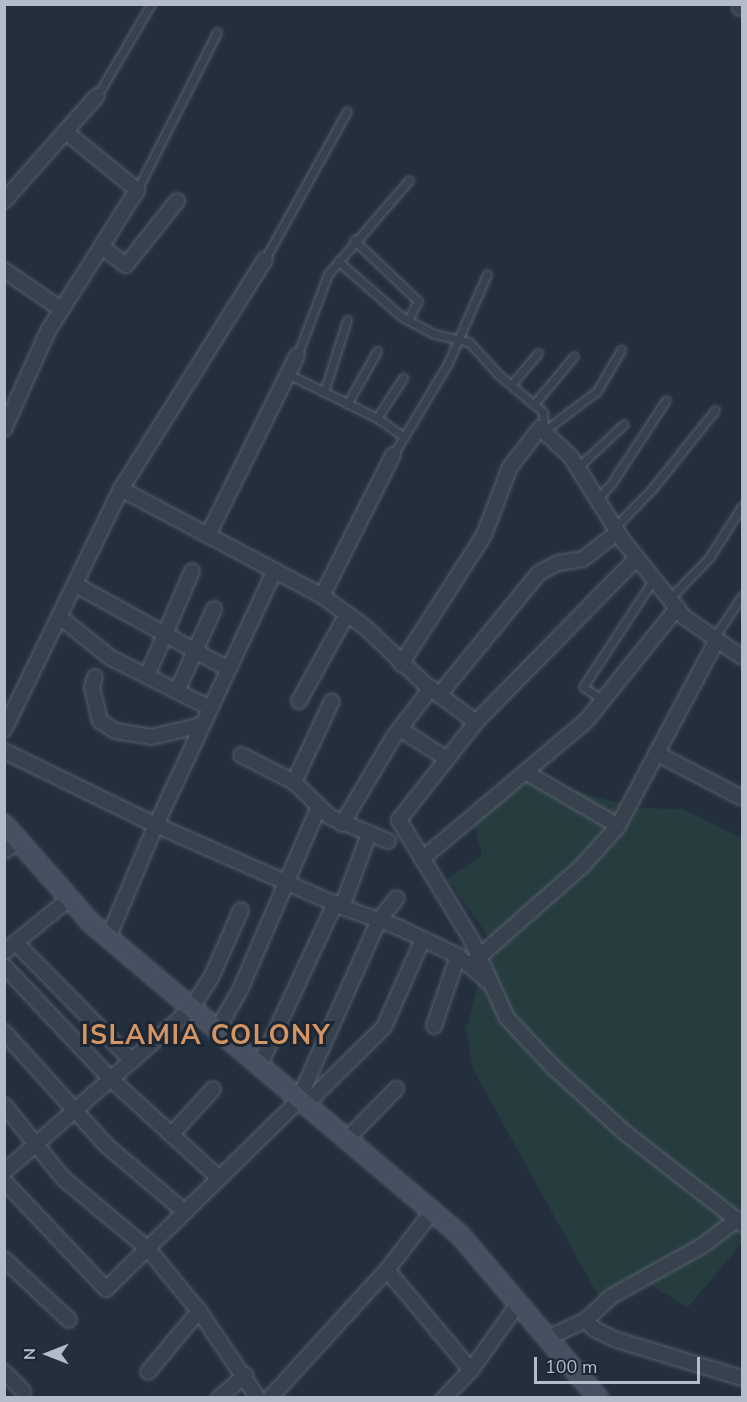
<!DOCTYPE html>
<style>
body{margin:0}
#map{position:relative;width:747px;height:1402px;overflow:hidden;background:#242f3e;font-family:"Nunito Sans",sans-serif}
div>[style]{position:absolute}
.green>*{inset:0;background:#263c3f}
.roads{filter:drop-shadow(0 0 2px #565f6c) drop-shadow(0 0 2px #565f6c)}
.lane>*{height:7px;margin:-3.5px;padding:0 3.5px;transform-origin:3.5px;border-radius:3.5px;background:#38414e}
.street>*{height:14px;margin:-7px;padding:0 7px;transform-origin:7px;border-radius:7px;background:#38414e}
.secondary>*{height:18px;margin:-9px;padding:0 9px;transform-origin:9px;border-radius:9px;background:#465061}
span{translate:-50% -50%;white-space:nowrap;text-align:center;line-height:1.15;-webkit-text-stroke:6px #1d2633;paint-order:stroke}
.district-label{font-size:27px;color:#d59563;font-weight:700;letter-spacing:1.5px}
.frame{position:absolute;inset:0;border:6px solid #b4bcc9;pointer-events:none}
.north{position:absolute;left:18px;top:1324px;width:60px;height:60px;-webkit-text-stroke:4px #1d2633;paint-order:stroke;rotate:270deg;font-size:16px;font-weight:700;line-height:24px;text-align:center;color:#b4bcc9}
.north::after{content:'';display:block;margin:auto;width:21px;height:27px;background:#b4bcc9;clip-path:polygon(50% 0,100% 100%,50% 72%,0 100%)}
.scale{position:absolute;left:534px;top:1357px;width:166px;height:27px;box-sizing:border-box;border:3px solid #b4bcc9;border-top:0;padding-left:8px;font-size:18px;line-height:21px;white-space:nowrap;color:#b4bcc9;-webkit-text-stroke:4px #1d2633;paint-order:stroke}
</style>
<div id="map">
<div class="green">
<i style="clip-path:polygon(530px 778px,636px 808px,683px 809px,742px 838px,742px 1243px,688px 1307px,643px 1281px,600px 1299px,473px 1069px,466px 1029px,490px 939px,447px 879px,482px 855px,473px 820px)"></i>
</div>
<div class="roads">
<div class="lane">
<i style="left:97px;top:96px;width:107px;rotate:-59.6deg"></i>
<i style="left:137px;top:190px;width:177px;rotate:-63.1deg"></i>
<i style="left:354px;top:240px;width:88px;rotate:43.6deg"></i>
<i style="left:418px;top:301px;width:21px;rotate:118deg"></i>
<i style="left:265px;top:259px;width:169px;rotate:-61deg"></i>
<i style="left:338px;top:261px;width:85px;rotate:41.2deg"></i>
<i style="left:402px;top:317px;width:36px;rotate:28deg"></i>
<i style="left:434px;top:334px;width:36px;rotate:13deg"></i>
<i style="left:469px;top:342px;width:43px;rotate:47.8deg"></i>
<i style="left:498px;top:374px;width:59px;rotate:40.2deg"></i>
<i style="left:543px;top:412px;width:19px;rotate:87deg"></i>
<i style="left:297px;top:356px;width:88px;rotate:-69.3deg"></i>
<i style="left:328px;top:274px;width:124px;rotate:-49.2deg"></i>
<i style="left:288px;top:374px;width:99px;rotate:26.3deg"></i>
<i style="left:377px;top:418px;width:33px;rotate:35deg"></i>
<i style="left:511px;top:385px;width:42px;rotate:-49.8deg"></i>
<i style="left:324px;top:392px;width:76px;rotate:-72.3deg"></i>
<i style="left:347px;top:404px;width:61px;rotate:-60.5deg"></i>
<i style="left:534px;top:404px;width:62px;rotate:-50.2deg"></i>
<i style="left:377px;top:418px;width:48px;rotate:-57deg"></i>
<i style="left:544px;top:431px;width:66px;rotate:-37deg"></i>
<i style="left:597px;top:391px;width:48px;rotate:-59.7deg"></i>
<i style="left:393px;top:455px;width:107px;rotate:-59.1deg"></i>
<i style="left:448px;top:363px;width:97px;rotate:-66.3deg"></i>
<i style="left:577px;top:468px;width:64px;rotate:-43.1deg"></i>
<i style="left:597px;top:499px;width:21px;rotate:-47deg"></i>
<i style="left:611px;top:484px;width:100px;rotate:-56.8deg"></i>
<i style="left:615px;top:527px;width:53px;rotate:-45.8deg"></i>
<i style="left:652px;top:489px;width:101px;rotate:-51.4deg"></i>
<i style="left:670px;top:598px;width:56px;rotate:-45.7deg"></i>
<i style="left:709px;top:558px;width:62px;rotate:-57.6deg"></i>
<i style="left:713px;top:639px;width:52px;rotate:-56deg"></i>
<i style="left:603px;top:700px;width:24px;rotate:-147deg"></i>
<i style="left:583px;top:687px;width:128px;rotate:-56.8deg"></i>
</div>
<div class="street">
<i style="left:740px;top:8px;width:4px;rotate:-76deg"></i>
<i style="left:4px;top:201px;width:140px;rotate:-48.5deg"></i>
<i style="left:102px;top:247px;width:30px;rotate:37deg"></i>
<i style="left:126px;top:265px;width:82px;rotate:-51.4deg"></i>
<i style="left:4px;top:270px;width:70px;rotate:34.6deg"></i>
<i style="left:4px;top:429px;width:107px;rotate:-65.8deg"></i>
<i style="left:48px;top:331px;width:167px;rotate:-57.7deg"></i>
<i style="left:137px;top:190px;width:90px;rotate:-140.8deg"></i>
<i style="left:121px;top:489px;width:228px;rotate:28deg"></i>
<i style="left:322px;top:596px;width:53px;rotate:35.8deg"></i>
<i style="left:365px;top:627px;width:86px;rotate:43.6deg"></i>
<i style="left:427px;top:686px;width:61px;rotate:36.3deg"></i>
<i style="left:208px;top:535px;width:200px;rotate:-63.6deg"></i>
<i style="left:636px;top:559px;width:228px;rotate:134.5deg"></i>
<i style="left:476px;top:722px;width:125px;rotate:128.2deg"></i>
<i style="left:399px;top:820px;width:139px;rotate:58.8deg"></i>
<i style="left:471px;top:939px;width:87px;rotate:65.5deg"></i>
<i style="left:507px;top:1018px;width:69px;rotate:46.8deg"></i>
<i style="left:554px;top:1068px;width:95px;rotate:42.4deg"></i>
<i style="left:624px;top:1132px;width:150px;rotate:37.9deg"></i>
<i style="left:76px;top:585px;width:174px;rotate:28.9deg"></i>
<i style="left:322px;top:596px;width:158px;rotate:-63.3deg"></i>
<i style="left:61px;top:618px;width:64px;rotate:38.7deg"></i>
<i style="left:111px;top:658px;width:111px;rotate:26.8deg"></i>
<i style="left:401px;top:664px;width:153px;rotate:-57.2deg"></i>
<i style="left:484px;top:535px;width:73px;rotate:-69.1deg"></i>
<i style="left:510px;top:467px;width:49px;rotate:-52.4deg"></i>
<i style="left:540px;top:428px;width:42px;rotate:43.1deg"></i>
<i style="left:571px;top:457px;width:100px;rotate:58.1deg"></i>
<i style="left:624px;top:542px;width:96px;rotate:51.3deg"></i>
<i style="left:684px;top:617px;width:70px;rotate:34.6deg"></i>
<i style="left:147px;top:676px;width:114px;rotate:-66.8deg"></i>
<i style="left:95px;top:677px;width:10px;rotate:107deg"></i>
<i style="left:92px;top:687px;width:35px;rotate:77deg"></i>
<i style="left:100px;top:721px;width:18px;rotate:34deg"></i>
<i style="left:115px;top:731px;width:36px;rotate:9deg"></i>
<i style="left:151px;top:737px;width:52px;rotate:-13.2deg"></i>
<i style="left:177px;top:691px;width:90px;rotate:-65.7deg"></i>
<i style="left:439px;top:695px;width:158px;rotate:-50.7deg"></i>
<i style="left:539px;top:573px;width:21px;rotate:-28deg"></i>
<i style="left:558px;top:563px;width:25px;rotate:-9deg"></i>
<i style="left:583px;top:559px;width:44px;rotate:-37.6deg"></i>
<i style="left:299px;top:701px;width:99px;rotate:-61.1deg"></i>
<i style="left:400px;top:729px;width:56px;rotate:32.6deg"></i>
<i style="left:4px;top:730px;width:268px;rotate:-64.1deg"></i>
<i style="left:121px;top:489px;width:271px;rotate:-57.9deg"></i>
<i style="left:4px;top:751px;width:169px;rotate:26deg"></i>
<i style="left:156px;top:825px;width:203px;rotate:23.8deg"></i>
<i style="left:342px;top:907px;width:59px;rotate:19.7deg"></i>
<i style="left:398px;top:927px;width:67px;rotate:25.8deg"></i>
<i style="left:458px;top:956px;width:39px;rotate:40deg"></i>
<i style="left:656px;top:753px;width:97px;rotate:27.6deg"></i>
<i style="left:241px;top:755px;width:59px;rotate:27deg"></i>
<i style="left:294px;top:782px;width:50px;rotate:44.2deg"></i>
<i style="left:330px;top:817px;width:63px;rotate:22.5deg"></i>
<i style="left:527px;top:773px;width:105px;rotate:30.2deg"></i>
<i style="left:294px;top:782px;width:89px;rotate:-64.9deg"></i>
<i style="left:342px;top:824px;width:100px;rotate:-59.3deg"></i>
<i style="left:393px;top:738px;width:63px;rotate:-52.8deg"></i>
<i style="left:4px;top:851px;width:18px;rotate:-34deg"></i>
<i style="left:422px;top:859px;width:214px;rotate:-40.1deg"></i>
<i style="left:586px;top:721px;width:146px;rotate:-51.1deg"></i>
<i style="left:342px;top:907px;width:78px;rotate:-69.7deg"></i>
<i style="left:108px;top:938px;width:123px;rotate:-67deg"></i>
<i style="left:156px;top:825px;width:281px;rotate:-65deg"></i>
<i style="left:17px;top:944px;width:164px;rotate:45.5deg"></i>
<i style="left:4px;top:952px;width:84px;rotate:-39.2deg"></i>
<i style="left:472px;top:963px;width:148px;rotate:-41.4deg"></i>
<i style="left:583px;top:865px;width:52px;rotate:-48.1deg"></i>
<i style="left:618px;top:826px;width:208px;rotate:-62deg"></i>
<i style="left:4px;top:966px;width:156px;rotate:46.6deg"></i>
<i style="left:111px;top:1079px;width:147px;rotate:42.5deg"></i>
<i style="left:434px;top:1026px;width:74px;rotate:-71.1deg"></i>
<i style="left:4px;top:1032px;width:152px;rotate:47.9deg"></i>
<i style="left:106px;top:1145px;width:104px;rotate:40.3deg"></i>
<i style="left:216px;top:1032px;width:48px;rotate:-60.3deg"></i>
<i style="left:240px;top:990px;width:197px;rotate:-66.7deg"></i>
<i style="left:259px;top:1067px;width:181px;rotate:-65.1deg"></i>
<i style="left:4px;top:1105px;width:95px;rotate:51deg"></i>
<i style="left:64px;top:1179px;width:109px;rotate:39.8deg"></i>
<i style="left:148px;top:1249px;width:80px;rotate:50.6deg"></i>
<i style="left:199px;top:1311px;width:105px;rotate:55.9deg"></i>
<i style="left:304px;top:1106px;width:112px;rotate:-44.6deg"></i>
<i style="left:384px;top:1027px;width:96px;rotate:-66.1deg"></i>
<i style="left:171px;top:1135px;width:62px;rotate:-47.6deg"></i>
<i style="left:345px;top:1141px;width:73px;rotate:-45.6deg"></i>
<i style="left:4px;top:1172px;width:247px;rotate:-41.1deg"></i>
<i style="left:190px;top:1010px;width:38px;rotate:-57deg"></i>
<i style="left:211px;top:978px;width:74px;rotate:-66.2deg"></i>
<i style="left:4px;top:1181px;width:149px;rotate:46.6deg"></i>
<i style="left:106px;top:1289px;width:269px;rotate:-44.4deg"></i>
<i style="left:298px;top:1101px;width:198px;rotate:-65.9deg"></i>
<i style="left:379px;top:920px;width:28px;rotate:-51deg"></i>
<i style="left:4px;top:1259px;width:89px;rotate:43.2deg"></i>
<i style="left:387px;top:1270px;width:131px;rotate:50deg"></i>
<i style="left:586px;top:1320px;width:12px;rotate:48deg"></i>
<i style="left:594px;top:1329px;width:25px;rotate:26deg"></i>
<i style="left:617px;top:1340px;width:131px;rotate:16.9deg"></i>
<i style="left:545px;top:1339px;width:45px;rotate:-24.9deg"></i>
<i style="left:586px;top:1320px;width:35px;rotate:-43deg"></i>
<i style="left:612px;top:1296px;width:103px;rotate:-29.1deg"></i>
<i style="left:702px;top:1246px;width:41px;rotate:-37.1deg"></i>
<i style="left:4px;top:1372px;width:27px;rotate:45deg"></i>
<i style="left:148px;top:1372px;width:80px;rotate:-50.1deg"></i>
<i style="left:219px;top:1398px;width:35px;rotate:-41deg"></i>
<i style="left:270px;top:1398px;width:173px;rotate:-47.6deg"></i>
<i style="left:387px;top:1270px;width:73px;rotate:-52.2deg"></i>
<i style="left:444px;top:1398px;width:39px;rotate:-46deg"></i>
<i style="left:471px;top:1370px;width:81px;rotate:-54.5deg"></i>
</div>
<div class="secondary">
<i style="left:4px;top:824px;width:132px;rotate:48.7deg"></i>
<i style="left:91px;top:923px;width:483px;rotate:40.2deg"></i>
<i style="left:460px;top:1235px;width:214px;rotate:49.7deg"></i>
</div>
</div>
<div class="district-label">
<span style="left:206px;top:1036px">ISLAMIA COLONY</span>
</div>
<div class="frame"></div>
<div class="north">N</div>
<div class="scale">100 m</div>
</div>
